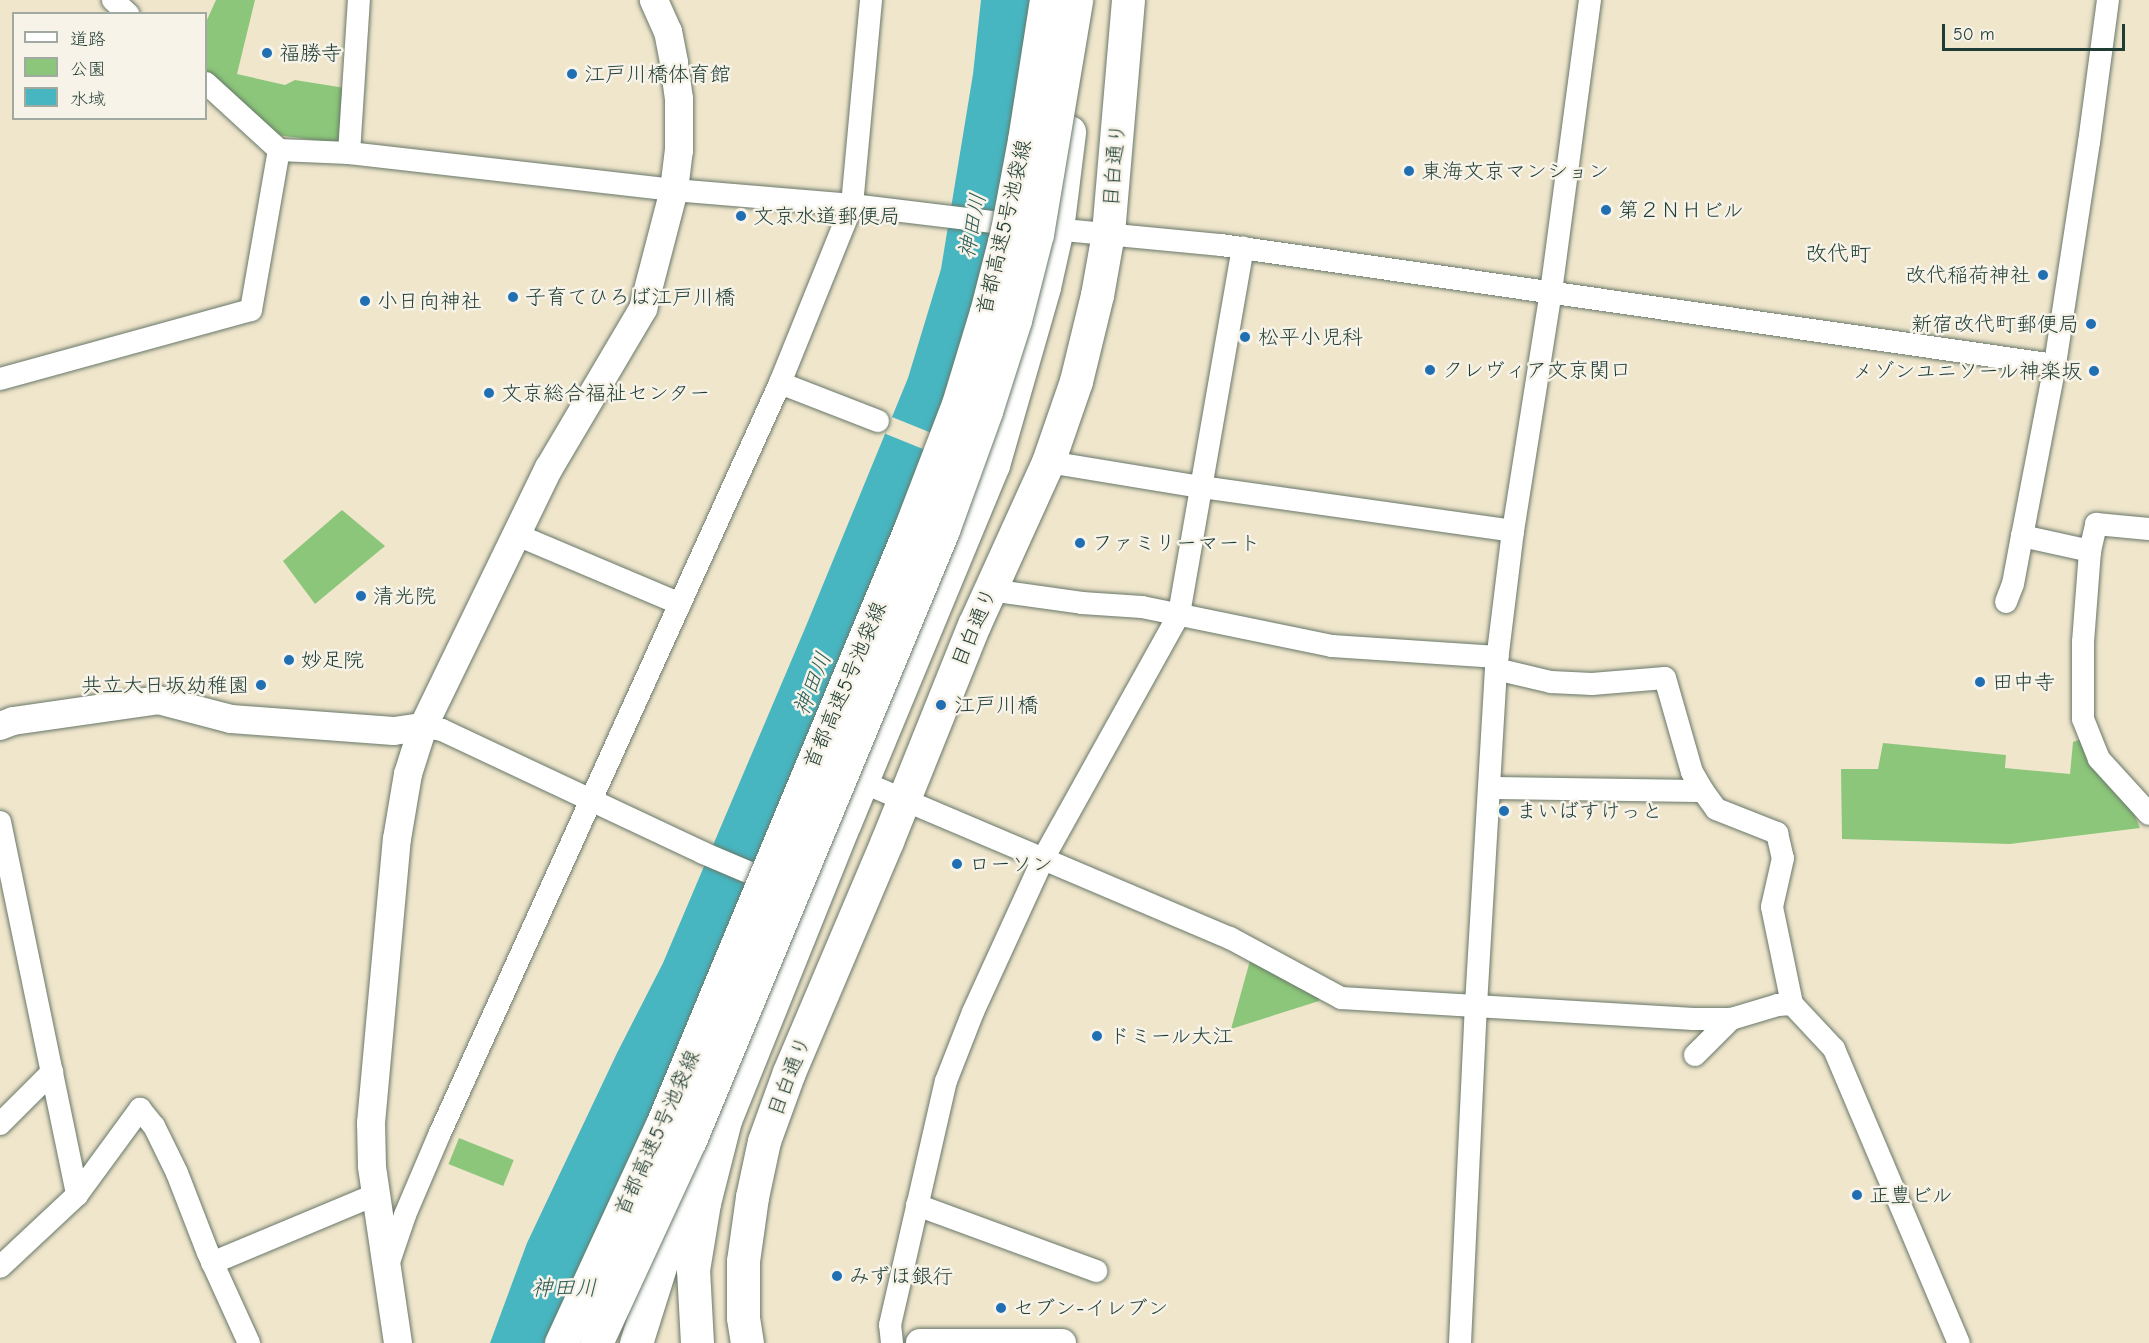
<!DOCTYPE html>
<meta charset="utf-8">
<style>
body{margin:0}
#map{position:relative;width:2149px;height:1343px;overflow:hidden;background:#f0e6cc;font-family:"Comic Neue","Klee One",sans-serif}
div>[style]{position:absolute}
.green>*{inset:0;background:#8cc67a;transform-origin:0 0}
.water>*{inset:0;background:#47b6c1}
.pier>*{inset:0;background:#f0e6cc;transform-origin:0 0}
.roads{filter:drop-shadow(0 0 2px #687869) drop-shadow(0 0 2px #687869)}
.minor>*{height:22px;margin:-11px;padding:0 11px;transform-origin:11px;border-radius:11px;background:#fff}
.tertiary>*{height:28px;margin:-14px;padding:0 14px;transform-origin:14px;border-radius:14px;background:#fff}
.primary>*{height:33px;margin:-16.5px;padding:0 16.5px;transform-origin:16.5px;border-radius:16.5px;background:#fff}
.motorway>*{height:33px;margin:-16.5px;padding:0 16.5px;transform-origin:16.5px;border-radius:16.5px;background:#fff}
.bridges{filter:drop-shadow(0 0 2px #687869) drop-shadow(0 0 2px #687869)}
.motorway-bridge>*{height:33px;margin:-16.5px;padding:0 16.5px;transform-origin:16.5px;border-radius:16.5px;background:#fff}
.dots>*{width:16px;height:16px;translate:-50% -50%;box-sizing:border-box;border:3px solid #f7f3e8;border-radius:50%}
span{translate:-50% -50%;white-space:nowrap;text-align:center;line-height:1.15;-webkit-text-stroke:5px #f7f3e8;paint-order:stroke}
.poi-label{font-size:21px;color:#1f3d34}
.left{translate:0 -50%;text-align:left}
.right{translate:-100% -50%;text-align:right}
.street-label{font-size:21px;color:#1f3d34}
.water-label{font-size:22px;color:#295b57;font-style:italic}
.neighbourhood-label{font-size:22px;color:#1f3d34}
.legend{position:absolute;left:12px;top:12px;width:195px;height:108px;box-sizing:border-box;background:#f7f3e8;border:2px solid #a1aaa0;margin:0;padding:8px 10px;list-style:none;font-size:18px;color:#1f3d34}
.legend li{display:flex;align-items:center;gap:12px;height:30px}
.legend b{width:30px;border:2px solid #a1aaa0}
.scale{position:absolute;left:1942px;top:24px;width:183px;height:27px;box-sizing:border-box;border:3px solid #1f3d34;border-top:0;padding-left:8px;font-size:18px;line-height:21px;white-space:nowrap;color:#1f3d34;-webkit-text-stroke:4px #f7f3e8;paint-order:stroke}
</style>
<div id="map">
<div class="green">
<i style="clip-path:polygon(216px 0,255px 0,237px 74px,285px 85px,295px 80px,345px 88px,343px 144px,277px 135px,206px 73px,206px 22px)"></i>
<i style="clip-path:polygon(342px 510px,385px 546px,315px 604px,283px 561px)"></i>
<i style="clip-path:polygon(2081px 739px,2131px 806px,2140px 828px,2010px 844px,1842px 839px,1841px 769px,1878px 769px,1883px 743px,2006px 755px,2005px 768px,2070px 774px,2073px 742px)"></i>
<i style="clip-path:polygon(1251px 957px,1321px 989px,1319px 1001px,1231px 1029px)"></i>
<i style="left:459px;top:1138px;width:59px;height:28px;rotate:22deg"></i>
</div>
<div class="water">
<i style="clip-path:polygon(981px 0,1060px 0,1030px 193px,603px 1343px,490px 1343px,527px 1243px,617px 1053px,663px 963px,806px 626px,908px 378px,941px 269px,973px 74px)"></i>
</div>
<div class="pier">
<i style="left:892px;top:417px;width:68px;height:18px;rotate:22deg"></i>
</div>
<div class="roads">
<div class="minor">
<i style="left:113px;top:0;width:21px;rotate:43deg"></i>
<i style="left:2108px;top:0;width:143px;rotate:97.6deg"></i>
<i style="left:2089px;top:142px;width:226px;rotate:98.7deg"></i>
<i style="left:2055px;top:365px;width:174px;rotate:100.9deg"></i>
<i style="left:2022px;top:536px;width:70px;rotate:12.4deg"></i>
<i style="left:2090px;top:551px;width:91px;rotate:94.4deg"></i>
<i style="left:2083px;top:642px;width:77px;rotate:90deg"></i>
<i style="left:2083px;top:719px;width:43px;rotate:68.2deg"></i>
<i style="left:2099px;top:759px;width:74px;rotate:47.7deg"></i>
<i style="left:206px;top:83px;width:99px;rotate:42.5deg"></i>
<i style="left:279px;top:150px;width:70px;rotate:2.5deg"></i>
<i style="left:349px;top:153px;width:327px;rotate:6.5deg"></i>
<i style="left:674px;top:190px;width:179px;rotate:4.8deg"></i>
<i style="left:852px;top:205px;width:182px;rotate:6.9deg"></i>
<i style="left:1033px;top:227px;width:189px;rotate:5.5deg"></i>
<i style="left:1221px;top:245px;width:843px;rotate:8.19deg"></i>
<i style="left:349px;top:153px;width:153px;rotate:-86.3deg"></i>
<i style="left:0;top:379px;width:260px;rotate:-15.4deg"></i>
<i style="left:251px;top:310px;width:162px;rotate:-80.1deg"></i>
<i style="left:780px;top:383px;width:105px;rotate:21.2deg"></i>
<i style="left:1048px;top:462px;width:155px;rotate:9.3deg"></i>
<i style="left:1201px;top:487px;width:315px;rotate:8deg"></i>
<i style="left:517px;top:535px;width:177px;rotate:22.9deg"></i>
<i style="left:2090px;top:551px;width:28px;rotate:-77deg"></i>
<i style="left:2096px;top:524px;width:53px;rotate:5.4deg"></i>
<i style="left:990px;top:590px;width:93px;rotate:8deg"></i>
<i style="left:1082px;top:603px;width:60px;rotate:3.8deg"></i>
<i style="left:1142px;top:607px;width:194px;rotate:11.6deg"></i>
<i style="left:1332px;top:646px;width:166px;rotate:3.8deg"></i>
<i style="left:2006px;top:602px;width:19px;rotate:-69deg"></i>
<i style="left:2013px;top:584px;width:49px;rotate:-79.4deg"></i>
<i style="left:1496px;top:669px;width:57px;rotate:13.3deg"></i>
<i style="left:1551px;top:682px;width:41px;rotate:2.8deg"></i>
<i style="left:1592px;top:684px;width:73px;rotate:-4.7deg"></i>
<i style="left:1665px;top:678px;width:98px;rotate:74deg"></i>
<i style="left:1692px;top:772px;width:22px;rotate:60deg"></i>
<i style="left:1703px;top:791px;width:22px;rotate:54deg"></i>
<i style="left:1716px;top:809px;width:66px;rotate:21.5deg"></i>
<i style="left:1777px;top:833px;width:26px;rotate:77deg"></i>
<i style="left:1783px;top:858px;width:50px;rotate:102.7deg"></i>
<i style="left:1772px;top:907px;width:99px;rotate:78.3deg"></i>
<i style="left:1792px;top:1004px;width:62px;rotate:47deg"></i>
<i style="left:1834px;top:1049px;width:319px;rotate:67deg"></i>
<i style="left:423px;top:727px;width:19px;rotate:9deg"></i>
<i style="left:442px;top:730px;width:289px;rotate:25.2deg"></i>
<i style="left:703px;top:853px;width:79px;rotate:23deg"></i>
<i style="left:862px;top:782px;width:400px;rotate:23deg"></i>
<i style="left:1230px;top:938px;width:126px;rotate:28.4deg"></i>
<i style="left:1341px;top:998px;width:353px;rotate:3.4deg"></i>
<i style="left:1693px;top:1019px;width:38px"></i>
<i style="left:1731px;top:1019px;width:49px;rotate:-16.6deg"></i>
<i style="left:1778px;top:1005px;width:14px;rotate:-4deg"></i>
<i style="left:1490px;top:788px;width:213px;rotate:0.8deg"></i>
<i style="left:0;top:822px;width:381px;rotate:78.3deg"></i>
<i style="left:77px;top:1195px;width:105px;rotate:136.9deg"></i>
<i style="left:1695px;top:1055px;width:51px;rotate:-45deg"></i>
<i style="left:0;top:1124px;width:74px;rotate:-45deg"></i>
<i style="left:77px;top:1195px;width:107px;rotate:-53.8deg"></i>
<i style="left:140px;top:1109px;width:22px;rotate:51deg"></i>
<i style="left:154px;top:1126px;width:52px;rotate:63.9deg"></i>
<i style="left:177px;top:1173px;width:86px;rotate:68.8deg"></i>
<i style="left:208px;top:1253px;width:99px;rotate:65.5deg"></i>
<i style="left:917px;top:1205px;width:191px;rotate:20.2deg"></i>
<i style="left:212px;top:1263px;width:179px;rotate:-22.7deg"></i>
<i style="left:387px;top:1268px;width:56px;rotate:-71.2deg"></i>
<i style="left:405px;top:1215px;width:89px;rotate:-66.9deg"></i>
<i style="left:440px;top:1133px;width:823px;rotate:-65.61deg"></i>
<i style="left:780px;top:383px;width:192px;rotate:-68deg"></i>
<i style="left:852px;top:205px;width:206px;rotate:-84.7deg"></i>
<i style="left:892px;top:1343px;width:18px;rotate:-96deg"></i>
<i style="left:890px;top:1325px;width:250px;rotate:-77.1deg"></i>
<i style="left:946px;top:1081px;width:74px;rotate:-68.6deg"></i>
<i style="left:973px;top:1012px;width:170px;rotate:-65.4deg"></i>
<i style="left:1044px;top:857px;width:278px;rotate:-60.9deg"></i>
<i style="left:1179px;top:614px;width:372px;rotate:-80.1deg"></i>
<i style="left:1460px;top:1343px;width:338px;rotate:-87.3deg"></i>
<i style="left:1476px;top:1005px;width:337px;rotate:-86.6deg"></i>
<i style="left:1496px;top:669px;width:139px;rotate:-83deg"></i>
<i style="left:1513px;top:531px;width:242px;rotate:-81deg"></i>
<i style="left:1551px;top:292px;width:295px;rotate:-82.4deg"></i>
</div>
<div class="tertiary">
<i style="left:0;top:726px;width:14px;rotate:-21deg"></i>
<i style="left:13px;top:721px;width:147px;rotate:-8.2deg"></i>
<i style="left:158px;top:700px;width:75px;rotate:14.6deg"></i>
<i style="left:231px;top:719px;width:163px;rotate:4.2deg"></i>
<i style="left:394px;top:731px;width:29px;rotate:-8deg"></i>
<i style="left:398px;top:1343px;width:179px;rotate:-98.4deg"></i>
<i style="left:372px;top:1166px;width:43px;rotate:-91.3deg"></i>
<i style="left:371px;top:1123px;width:285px;rotate:-84.8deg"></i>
<i style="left:397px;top:839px;width:66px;rotate:-80.4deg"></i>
<i style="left:408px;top:774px;width:49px;rotate:-72.3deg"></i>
<i style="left:423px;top:727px;width:288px;rotate:-64.1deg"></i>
<i style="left:549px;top:468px;width:185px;rotate:-59.4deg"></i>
<i style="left:643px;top:309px;width:123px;rotate:-75.4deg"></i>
<i style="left:674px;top:190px;width:39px;rotate:-83deg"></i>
<i style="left:679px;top:151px;width:52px;rotate:-90deg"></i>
<i style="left:679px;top:99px;width:37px;rotate:-98deg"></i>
<i style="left:674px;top:62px;width:31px;rotate:-101deg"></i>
<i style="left:668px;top:32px;width:35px;rotate:-114deg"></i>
<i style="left:920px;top:1343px;width:142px"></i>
</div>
<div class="primary">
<i style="left:697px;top:1343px;width:73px;rotate:-93.1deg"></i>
<i style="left:693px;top:1270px;width:68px;rotate:-80.7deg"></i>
<i style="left:704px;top:1203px;width:86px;rotate:-75.8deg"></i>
<i style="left:725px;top:1120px;width:321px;rotate:-68.1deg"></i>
<i style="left:845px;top:822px;width:386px;rotate:-67.5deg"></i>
<i style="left:993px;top:465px;width:185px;rotate:-74deg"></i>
<i style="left:1044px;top:287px;width:59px;rotate:-77.4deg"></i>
<i style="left:1057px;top:229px;width:98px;rotate:-82.9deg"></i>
<i style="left:747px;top:1343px;width:26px;rotate:-99deg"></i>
<i style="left:743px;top:1317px;width:56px;rotate:-90deg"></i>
<i style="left:743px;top:1261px;width:65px;rotate:-82deg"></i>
<i style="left:752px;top:1197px;width:57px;rotate:-77.9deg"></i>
<i style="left:764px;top:1141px;width:73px;rotate:-70.1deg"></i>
<i style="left:789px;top:1072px;width:251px;rotate:-67deg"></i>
<i style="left:887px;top:841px;width:233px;rotate:-68.1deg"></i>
<i style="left:974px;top:625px;width:179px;rotate:-65.6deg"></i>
<i style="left:1048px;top:462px;width:86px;rotate:-70.9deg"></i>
<i style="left:1076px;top:381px;width:89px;rotate:-76.3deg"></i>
<i style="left:1097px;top:295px;width:63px;rotate:-79.9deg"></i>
<i style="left:1108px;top:233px;width:234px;rotate:-85.1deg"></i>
</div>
<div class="motorway">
<i style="left:636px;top:1343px;width:116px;rotate:-72.5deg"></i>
<i style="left:671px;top:1232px;width:67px;rotate:-78deg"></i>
</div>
</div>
<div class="bridges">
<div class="motorway-bridge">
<i style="left:561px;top:1343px;width:238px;rotate:-65.2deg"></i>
<i style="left:661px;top:1127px;width:648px;rotate:-67.39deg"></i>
<i style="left:910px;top:529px;width:134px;rotate:-69deg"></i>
<i style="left:958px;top:404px;width:96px;rotate:-73.1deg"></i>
<i style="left:986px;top:312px;width:85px;rotate:-75.6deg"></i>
<i style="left:1007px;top:230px;width:92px;rotate:-79.3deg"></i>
<i style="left:1024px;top:140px;width:142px;rotate:-81.1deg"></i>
<i style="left:596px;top:1343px;width:224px;rotate:-65.2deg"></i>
<i style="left:690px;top:1140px;width:660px;rotate:-67.47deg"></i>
<i style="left:943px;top:530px;width:127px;rotate:-70.1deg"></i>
<i style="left:986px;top:411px;width:96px;rotate:-72.3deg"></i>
<i style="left:1015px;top:320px;width:89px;rotate:-75.7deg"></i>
<i style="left:1037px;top:234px;width:237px;rotate:-80.5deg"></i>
</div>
</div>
<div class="dots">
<i style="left:267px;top:53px;background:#1f6fb2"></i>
<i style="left:572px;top:74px;background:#1f6fb2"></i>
<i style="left:1409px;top:171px;background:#1f6fb2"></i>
<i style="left:1606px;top:210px;background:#1f6fb2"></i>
<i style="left:741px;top:216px;background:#1f6fb2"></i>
<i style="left:2043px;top:275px;background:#1f6fb2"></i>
<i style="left:513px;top:297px;background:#1f6fb2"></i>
<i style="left:365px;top:301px;background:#1f6fb2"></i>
<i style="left:2091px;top:324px;background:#1f6fb2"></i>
<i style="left:1245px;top:337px;background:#1f6fb2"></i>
<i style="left:1430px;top:370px;background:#1f6fb2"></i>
<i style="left:2094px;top:371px;background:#1f6fb2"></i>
<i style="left:489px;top:393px;background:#1f6fb2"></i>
<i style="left:1080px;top:543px;background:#1f6fb2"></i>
<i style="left:361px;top:596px;background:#1f6fb2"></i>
<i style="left:289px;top:660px;background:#1f6fb2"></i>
<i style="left:1980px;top:682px;background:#1f6fb2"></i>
<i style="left:261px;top:685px;background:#1f6fb2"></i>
<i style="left:941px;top:705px;background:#1f6fb2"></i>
<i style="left:1504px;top:811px;background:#1f6fb2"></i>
<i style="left:957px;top:864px;background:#1f6fb2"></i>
<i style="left:1097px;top:1036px;background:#1f6fb2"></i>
<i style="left:1857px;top:1195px;background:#1f6fb2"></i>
<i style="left:837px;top:1276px;background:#1f6fb2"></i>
<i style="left:1001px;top:1308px;background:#1f6fb2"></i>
</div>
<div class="poi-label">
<span class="left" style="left:279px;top:53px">福勝寺</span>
<span class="left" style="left:584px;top:74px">江戸川橋体育館</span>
<span class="left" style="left:1421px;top:171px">東海文京マンション</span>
<span class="left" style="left:1618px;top:210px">第２ＮＨビル</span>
<span class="left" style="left:753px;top:216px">文京水道郵便局</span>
<span class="right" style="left:2031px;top:275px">改代稲荷神社</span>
<span class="left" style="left:525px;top:297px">子育てひろば江戸川橋</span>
<span class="left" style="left:377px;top:301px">小日向神社</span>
<span class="right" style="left:2079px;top:324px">新宿改代町郵便局</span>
<span class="left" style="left:1258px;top:337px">松平小児科</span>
<span class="left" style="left:1442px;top:370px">クレヴィア文京関口</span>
<span class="right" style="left:2082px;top:371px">メゾンユニソール神楽坂</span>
<span class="left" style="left:501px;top:393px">文京総合福祉センター</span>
<span class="left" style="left:1092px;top:543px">ファミリーマート</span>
<span class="left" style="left:373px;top:596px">清光院</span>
<span class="left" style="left:301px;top:660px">妙足院</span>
<span class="left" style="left:1992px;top:682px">田中寺</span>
<span class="right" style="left:249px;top:685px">共立大日坂幼稚園</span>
<span class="left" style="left:954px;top:705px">江戸川橋</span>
<span class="left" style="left:1516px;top:811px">まいばすけっと</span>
<span class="left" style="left:969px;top:864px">ローソン</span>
<span class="left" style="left:1109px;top:1036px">ドミール大江</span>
<span class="left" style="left:1869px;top:1195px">正豊ビル</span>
<span class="left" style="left:849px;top:1276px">みずほ銀行</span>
<span class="left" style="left:1013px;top:1308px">セブン-イレブン</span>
</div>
<div class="street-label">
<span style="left:1114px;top:165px;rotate:-85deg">目白通り</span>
<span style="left:1004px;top:227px;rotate:-77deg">首都高速5号池袋線</span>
<span style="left:974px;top:627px;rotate:-67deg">目白通り</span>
<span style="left:845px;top:685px;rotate:-67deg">首都高速5号池袋線</span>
<span style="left:789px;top:1076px;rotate:-69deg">目白通り</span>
<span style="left:657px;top:1133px;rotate:-66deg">首都高速5号池袋線</span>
</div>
<div class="water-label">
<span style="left:973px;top:226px;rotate:-79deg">神田川</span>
<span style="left:813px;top:684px;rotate:-68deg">神田川</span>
<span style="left:564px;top:1289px">神田川</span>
</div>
<div class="neighbourhood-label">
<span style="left:1838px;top:255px">改代町</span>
</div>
<ul class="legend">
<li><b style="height:8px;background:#fff"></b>道路</li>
<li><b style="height:16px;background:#8cc67a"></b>公園</li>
<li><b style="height:16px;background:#47b6c1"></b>水域</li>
</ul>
<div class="scale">50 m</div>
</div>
